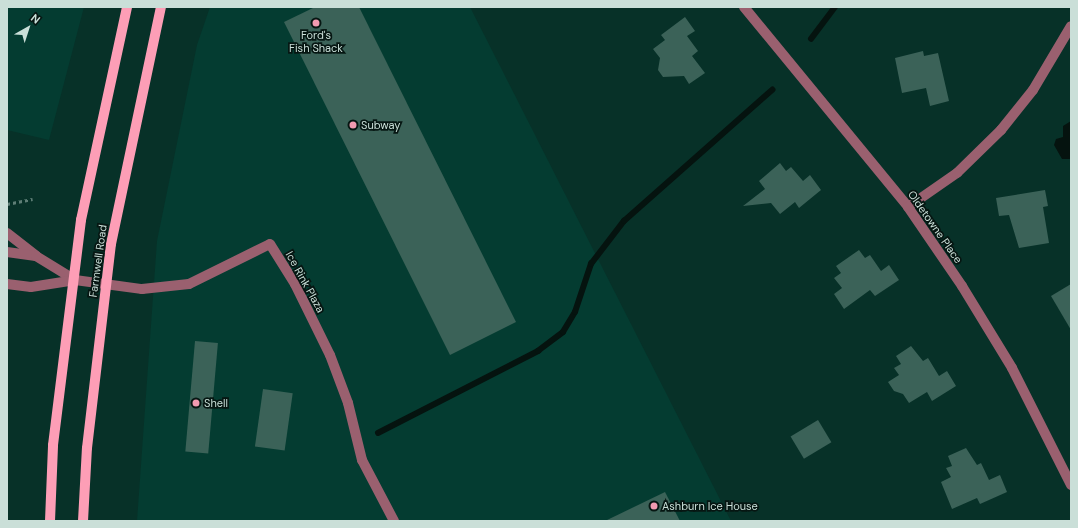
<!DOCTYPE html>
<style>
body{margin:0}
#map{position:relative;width:1078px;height:528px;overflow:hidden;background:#073128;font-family:"DM Sans",sans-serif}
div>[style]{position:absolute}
.built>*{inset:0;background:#043c31}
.water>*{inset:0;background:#05130f}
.stream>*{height:5.5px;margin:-2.75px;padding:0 2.75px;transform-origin:2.75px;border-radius:2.75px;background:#05130f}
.building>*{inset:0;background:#3b6258;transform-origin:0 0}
.path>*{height:2.5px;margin-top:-1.25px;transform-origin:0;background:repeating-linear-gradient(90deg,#5e7e76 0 3px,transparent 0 6px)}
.minor>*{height:10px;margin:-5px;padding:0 5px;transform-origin:5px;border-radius:5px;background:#9a606f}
.major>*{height:10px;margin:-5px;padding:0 5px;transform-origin:5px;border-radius:5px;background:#fd9eb6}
.dots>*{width:11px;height:11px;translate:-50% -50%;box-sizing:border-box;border:2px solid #061612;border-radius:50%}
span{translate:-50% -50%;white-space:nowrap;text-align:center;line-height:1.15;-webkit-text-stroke:3.5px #061612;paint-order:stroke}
.poi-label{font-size:11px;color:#cadfd8}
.left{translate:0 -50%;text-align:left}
.street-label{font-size:11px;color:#cadfd8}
.frame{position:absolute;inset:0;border:8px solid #cadfd8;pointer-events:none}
.north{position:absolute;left:8px;top:8px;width:40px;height:40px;-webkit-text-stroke:3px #061612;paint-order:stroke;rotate:39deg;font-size:11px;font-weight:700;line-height:16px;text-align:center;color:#cadfd8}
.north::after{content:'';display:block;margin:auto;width:14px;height:18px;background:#cadfd8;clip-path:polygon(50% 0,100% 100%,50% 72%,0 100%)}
</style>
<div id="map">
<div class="built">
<i style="clip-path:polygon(7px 7px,84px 7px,49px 140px,7px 130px)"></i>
<i style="clip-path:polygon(210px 7px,470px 7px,731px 521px,137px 521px,157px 241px,197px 45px)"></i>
</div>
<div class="water">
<i style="clip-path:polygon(1071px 121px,1071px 159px,1062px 159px,1054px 145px,1056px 139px,1063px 137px,1063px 126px)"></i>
</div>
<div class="stream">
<i style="left:811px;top:39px;width:40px;rotate:-53deg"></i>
<i style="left:378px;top:433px;width:180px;rotate:-27.1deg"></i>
<i style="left:538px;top:351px;width:31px;rotate:-37deg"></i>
<i style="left:563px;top:332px;width:23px;rotate:-59deg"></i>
<i style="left:575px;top:312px;width:51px;rotate:-71.6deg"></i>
<i style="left:591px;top:264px;width:54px;rotate:-52.5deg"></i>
<i style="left:624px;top:221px;width:198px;rotate:-41.5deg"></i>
</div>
<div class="building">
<i style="clip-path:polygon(315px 7px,359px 7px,516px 322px,450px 355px,284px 22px)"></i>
<i style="clip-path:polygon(685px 17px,695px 31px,687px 36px,698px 51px,692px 56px,705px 73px,689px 84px,684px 76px,663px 77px,658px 70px,660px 58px,653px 49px,665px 40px,661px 35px)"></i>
<i style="clip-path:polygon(923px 51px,924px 56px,938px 53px,949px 101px,930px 106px,926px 88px,902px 93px,895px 58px)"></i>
<i style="clip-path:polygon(780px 163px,786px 171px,791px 167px,803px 181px,810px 175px,821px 190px,799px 208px,795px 202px,780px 214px,771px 203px,743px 206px,765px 189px,759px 181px)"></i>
<i style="clip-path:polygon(1045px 190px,1048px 206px,1043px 207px,1049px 243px,1019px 248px,1009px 215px,999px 216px,996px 198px)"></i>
<i style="clip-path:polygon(859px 250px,865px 258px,870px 255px,881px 271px,889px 265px,899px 280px,875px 296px,870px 290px,844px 309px,834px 294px,842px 288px,834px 278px,841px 273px,836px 266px)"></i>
<i style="clip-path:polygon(1071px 284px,1071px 330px,1051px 296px)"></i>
<i style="left:195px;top:341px;width:23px;height:111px;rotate:5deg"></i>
<i style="clip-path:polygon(911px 346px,923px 361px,928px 358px,939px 376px,947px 371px,956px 386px,932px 401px,927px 392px,909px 403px,903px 394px,894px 391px,888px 382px,899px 375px,894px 368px,901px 364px,896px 356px)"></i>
<i style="left:263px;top:389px;width:30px;height:58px;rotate:8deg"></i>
<i style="left:818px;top:420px;width:26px;height:32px;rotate:59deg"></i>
<i style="clip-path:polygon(966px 448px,977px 465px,981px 463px,989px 480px,1000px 475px,1007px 492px,980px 504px,977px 498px,952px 509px,941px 482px,951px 477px,946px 468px,952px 466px,948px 456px)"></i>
<i style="clip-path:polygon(665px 492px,680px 521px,605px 521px)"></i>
</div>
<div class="path">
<i style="left:7px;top:204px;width:26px;rotate:-11deg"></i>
</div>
<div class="minor">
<i style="left:744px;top:7px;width:259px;rotate:50.6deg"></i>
<i style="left:908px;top:207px;width:96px;rotate:55.6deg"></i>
<i style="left:962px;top:286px;width:96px;rotate:58.6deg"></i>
<i style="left:1012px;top:368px;width:131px;rotate:63.2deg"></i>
<i style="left:908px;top:207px;width:60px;rotate:-34.8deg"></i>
<i style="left:957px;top:173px;width:62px;rotate:-44.3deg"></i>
<i style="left:1001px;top:130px;width:51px;rotate:-51.3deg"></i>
<i style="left:1033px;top:90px;width:74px;rotate:-59.3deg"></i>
<i style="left:7px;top:233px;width:37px;rotate:38deg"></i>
<i style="left:7px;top:252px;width:29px;rotate:8deg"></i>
<i style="left:36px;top:256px;width:46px;rotate:31.6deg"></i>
<i style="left:7px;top:284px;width:24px;rotate:7deg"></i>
<i style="left:31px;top:287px;width:45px;rotate:-9deg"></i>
<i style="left:75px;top:280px;width:68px;rotate:7.7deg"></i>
<i style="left:142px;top:289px;width:47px;rotate:-6.1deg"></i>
<i style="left:189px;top:284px;width:90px;rotate:-26.3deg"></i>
<i style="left:270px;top:244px;width:47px;rotate:58deg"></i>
<i style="left:295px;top:284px;width:79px;rotate:63.8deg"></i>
<i style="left:330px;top:355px;width:51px;rotate:69.4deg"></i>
<i style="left:348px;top:403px;width:59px;rotate:76.2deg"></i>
<i style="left:362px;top:460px;width:69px;rotate:62.3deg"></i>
</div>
<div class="major">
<i style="left:50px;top:521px;width:76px;rotate:-87.7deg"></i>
<i style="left:53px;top:445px;width:227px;rotate:-82.9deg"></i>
<i style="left:81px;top:220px;width:218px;rotate:-77.8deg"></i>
<i style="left:83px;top:521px;width:73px;rotate:-86.9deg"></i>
<i style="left:87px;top:448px;width:205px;rotate:-83.3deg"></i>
<i style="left:111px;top:244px;width:242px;rotate:-78.1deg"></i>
</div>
<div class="dots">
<i style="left:316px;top:23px;background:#f29ab0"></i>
<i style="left:353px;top:125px;background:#f29ab0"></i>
<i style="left:196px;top:403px;background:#f29ab0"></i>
<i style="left:654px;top:506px;background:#f29ab0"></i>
</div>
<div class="poi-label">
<span style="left:316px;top:42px">Ford's<br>Fish Shack</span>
<span class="left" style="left:361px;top:125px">Subway</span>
<span class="left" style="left:204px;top:403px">Shell</span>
<span class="left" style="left:662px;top:506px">Ashburn Ice House</span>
</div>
<div class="street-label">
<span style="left:935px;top:227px;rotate:55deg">Oldetowne Place</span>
<span style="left:98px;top:261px;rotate:-82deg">Farmwell Road</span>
<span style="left:305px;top:282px;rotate:61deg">Ice Rink Plaza</span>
</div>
<div class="frame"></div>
<div class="north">N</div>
</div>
